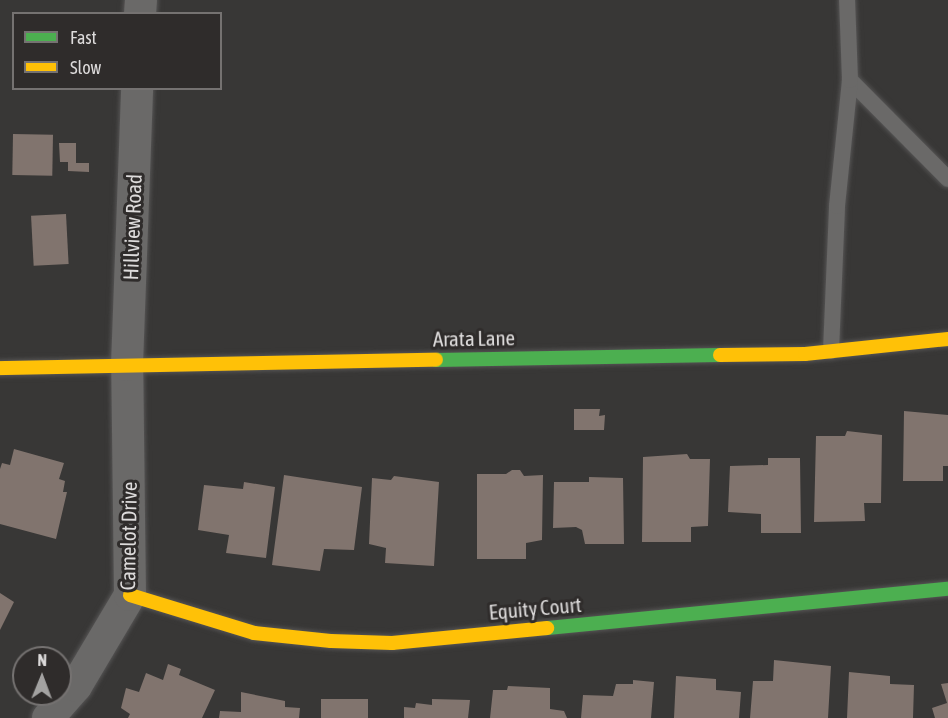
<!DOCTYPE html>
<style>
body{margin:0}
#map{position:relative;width:948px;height:718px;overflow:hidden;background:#383736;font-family:"Asap Condensed",sans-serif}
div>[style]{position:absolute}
.building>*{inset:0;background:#81746e;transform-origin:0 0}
.roads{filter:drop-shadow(0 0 2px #555454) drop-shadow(0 0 2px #555454)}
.lane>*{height:16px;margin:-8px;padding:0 8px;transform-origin:8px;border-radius:8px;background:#6a6968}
.street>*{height:32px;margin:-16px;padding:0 16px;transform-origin:16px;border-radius:16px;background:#6a6968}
.fast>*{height:14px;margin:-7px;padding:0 7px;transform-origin:7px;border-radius:7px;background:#4caf50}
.slow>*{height:14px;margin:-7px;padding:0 7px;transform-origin:7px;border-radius:7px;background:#ffc107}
span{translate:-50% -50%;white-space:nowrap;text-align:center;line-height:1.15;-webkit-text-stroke:6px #2f2c2b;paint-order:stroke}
.street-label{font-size:21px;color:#dddbdb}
.legend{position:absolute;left:12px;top:12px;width:210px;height:78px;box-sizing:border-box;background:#2f2c2b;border:2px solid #757271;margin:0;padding:8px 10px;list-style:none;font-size:18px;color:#dddbdb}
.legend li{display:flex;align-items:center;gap:12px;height:30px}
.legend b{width:30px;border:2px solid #757271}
.north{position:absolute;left:12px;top:646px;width:60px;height:60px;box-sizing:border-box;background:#2f2c2b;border:2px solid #757271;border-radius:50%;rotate:1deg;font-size:16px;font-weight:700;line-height:24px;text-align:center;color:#dddbdb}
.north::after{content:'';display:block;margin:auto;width:21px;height:27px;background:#a3a2a1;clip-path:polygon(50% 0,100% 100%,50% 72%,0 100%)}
</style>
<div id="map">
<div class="building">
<i style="left:13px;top:134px;width:40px;height:41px;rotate:1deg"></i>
<i style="clip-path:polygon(59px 143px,76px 143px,76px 163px,89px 163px,89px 172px,68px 171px,68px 162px,60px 162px)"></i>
<i style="left:66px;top:214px;width:50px;height:35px;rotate:87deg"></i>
<i style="clip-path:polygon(574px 409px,600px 409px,599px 416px,605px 415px,604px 430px,574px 430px)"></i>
<i style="clip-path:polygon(904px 411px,948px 415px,948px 466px,943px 466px,943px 481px,903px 481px)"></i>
<i style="clip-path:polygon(847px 431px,882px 435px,881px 503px,864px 503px,865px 521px,814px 522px,816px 436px,845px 436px)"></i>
<i style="clip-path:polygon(14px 449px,64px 463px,59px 479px,65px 481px,63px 492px,67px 492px,56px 539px,0 524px,0 469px,2px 463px,10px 465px)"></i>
<i style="clip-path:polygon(687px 454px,690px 459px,710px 459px,708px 526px,691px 527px,691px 542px,642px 542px,643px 457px)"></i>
<i style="clip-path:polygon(768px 458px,800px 458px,801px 533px,761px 533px,761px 514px,728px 512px,730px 466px,768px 465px)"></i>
<i style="clip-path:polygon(512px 470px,520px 470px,524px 476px,543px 475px,542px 540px,526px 543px,526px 559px,477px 559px,477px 474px,506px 474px)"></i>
<i style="clip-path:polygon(284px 475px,362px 487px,354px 550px,324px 549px,320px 571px,272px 565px)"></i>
<i style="clip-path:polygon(394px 476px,439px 482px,434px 566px,385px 563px,386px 548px,369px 544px,372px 478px,391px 480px)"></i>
<i style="clip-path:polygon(589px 477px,623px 478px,624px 544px,585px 544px,582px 530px,576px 527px,553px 528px,554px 482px,589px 482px)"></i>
<i style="clip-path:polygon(244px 482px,275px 487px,266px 558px,226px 553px,229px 535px,198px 530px,204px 485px,243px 489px)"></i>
<i style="clip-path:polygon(0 593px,14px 602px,0 630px)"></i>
<i style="clip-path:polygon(774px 660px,831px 666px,828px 718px,750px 718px,753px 681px,773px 681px)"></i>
<i style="clip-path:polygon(168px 664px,181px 669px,179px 675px,215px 690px,202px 718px,128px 718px,130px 714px,121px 708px,126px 688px,139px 692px,146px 673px,163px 680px)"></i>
<i style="clip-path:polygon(849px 672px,890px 676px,890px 684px,914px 685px,913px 718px,847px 718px)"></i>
<i style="clip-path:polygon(676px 676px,716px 679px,716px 690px,741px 692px,739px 718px,674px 718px)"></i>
<i style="clip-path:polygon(633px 680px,654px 682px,651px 718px,581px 718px,583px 695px,613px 696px,616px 684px,633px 684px)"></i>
<i style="clip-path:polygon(948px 683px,948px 718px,935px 718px,932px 708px,947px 703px,941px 684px)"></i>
<i style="clip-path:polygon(508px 686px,550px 688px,550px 709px,564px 711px,567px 718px,490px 718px,493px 690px,507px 690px)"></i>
<i style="clip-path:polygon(241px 692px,285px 701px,285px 707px,300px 708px,299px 718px,219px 718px,220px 711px,241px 712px)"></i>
<i style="left:321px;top:699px;width:47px;height:19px"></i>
<i style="clip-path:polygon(432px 699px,470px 700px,468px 718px,404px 718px,404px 707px,415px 708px,416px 703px,432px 705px)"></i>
</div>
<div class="roads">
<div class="lane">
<i style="left:850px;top:80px;width:139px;rotate:45.3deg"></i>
<i style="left:831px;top:351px;width:145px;rotate:-87.6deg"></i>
<i style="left:837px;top:206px;width:127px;rotate:-84.1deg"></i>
<i style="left:850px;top:80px;width:80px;rotate:-92.1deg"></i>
</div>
<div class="street">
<i style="left:140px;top:14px;width:14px;rotate:-86deg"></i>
<i style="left:48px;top:718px;width:43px;rotate:-48.8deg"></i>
<i style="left:76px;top:686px;width:106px;rotate:-59.3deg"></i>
<i style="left:130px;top:595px;width:230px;rotate:-90.7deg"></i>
<i style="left:127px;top:365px;width:277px;rotate:-87.9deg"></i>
</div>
<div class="fast">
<i style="left:436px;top:360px;width:284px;rotate:-1deg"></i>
<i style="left:547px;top:628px;width:403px;rotate:-5.6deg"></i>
</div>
<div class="slow">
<i style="left:720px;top:355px;width:85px;rotate:-0.7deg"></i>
<i style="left:805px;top:354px;width:144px;rotate:-6deg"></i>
<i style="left:0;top:368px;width:436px;rotate:-1.1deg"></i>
<i style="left:130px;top:595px;width:130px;rotate:17deg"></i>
<i style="left:254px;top:633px;width:77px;rotate:5.9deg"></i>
<i style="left:331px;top:641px;width:61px;rotate:1.9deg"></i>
<i style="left:392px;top:643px;width:156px;rotate:-5.5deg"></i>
</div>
</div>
<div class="street-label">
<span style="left:132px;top:227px;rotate:-88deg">Hillview Road</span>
<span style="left:474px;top:338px;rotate:-1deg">Arata Lane</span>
<span style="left:128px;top:536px;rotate:-89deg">Camelot Drive</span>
<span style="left:535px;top:608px;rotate:-5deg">Equity Court</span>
</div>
<ul class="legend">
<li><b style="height:8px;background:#4caf50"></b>Fast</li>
<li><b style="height:8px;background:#ffc107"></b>Slow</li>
</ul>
<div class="north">N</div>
</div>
